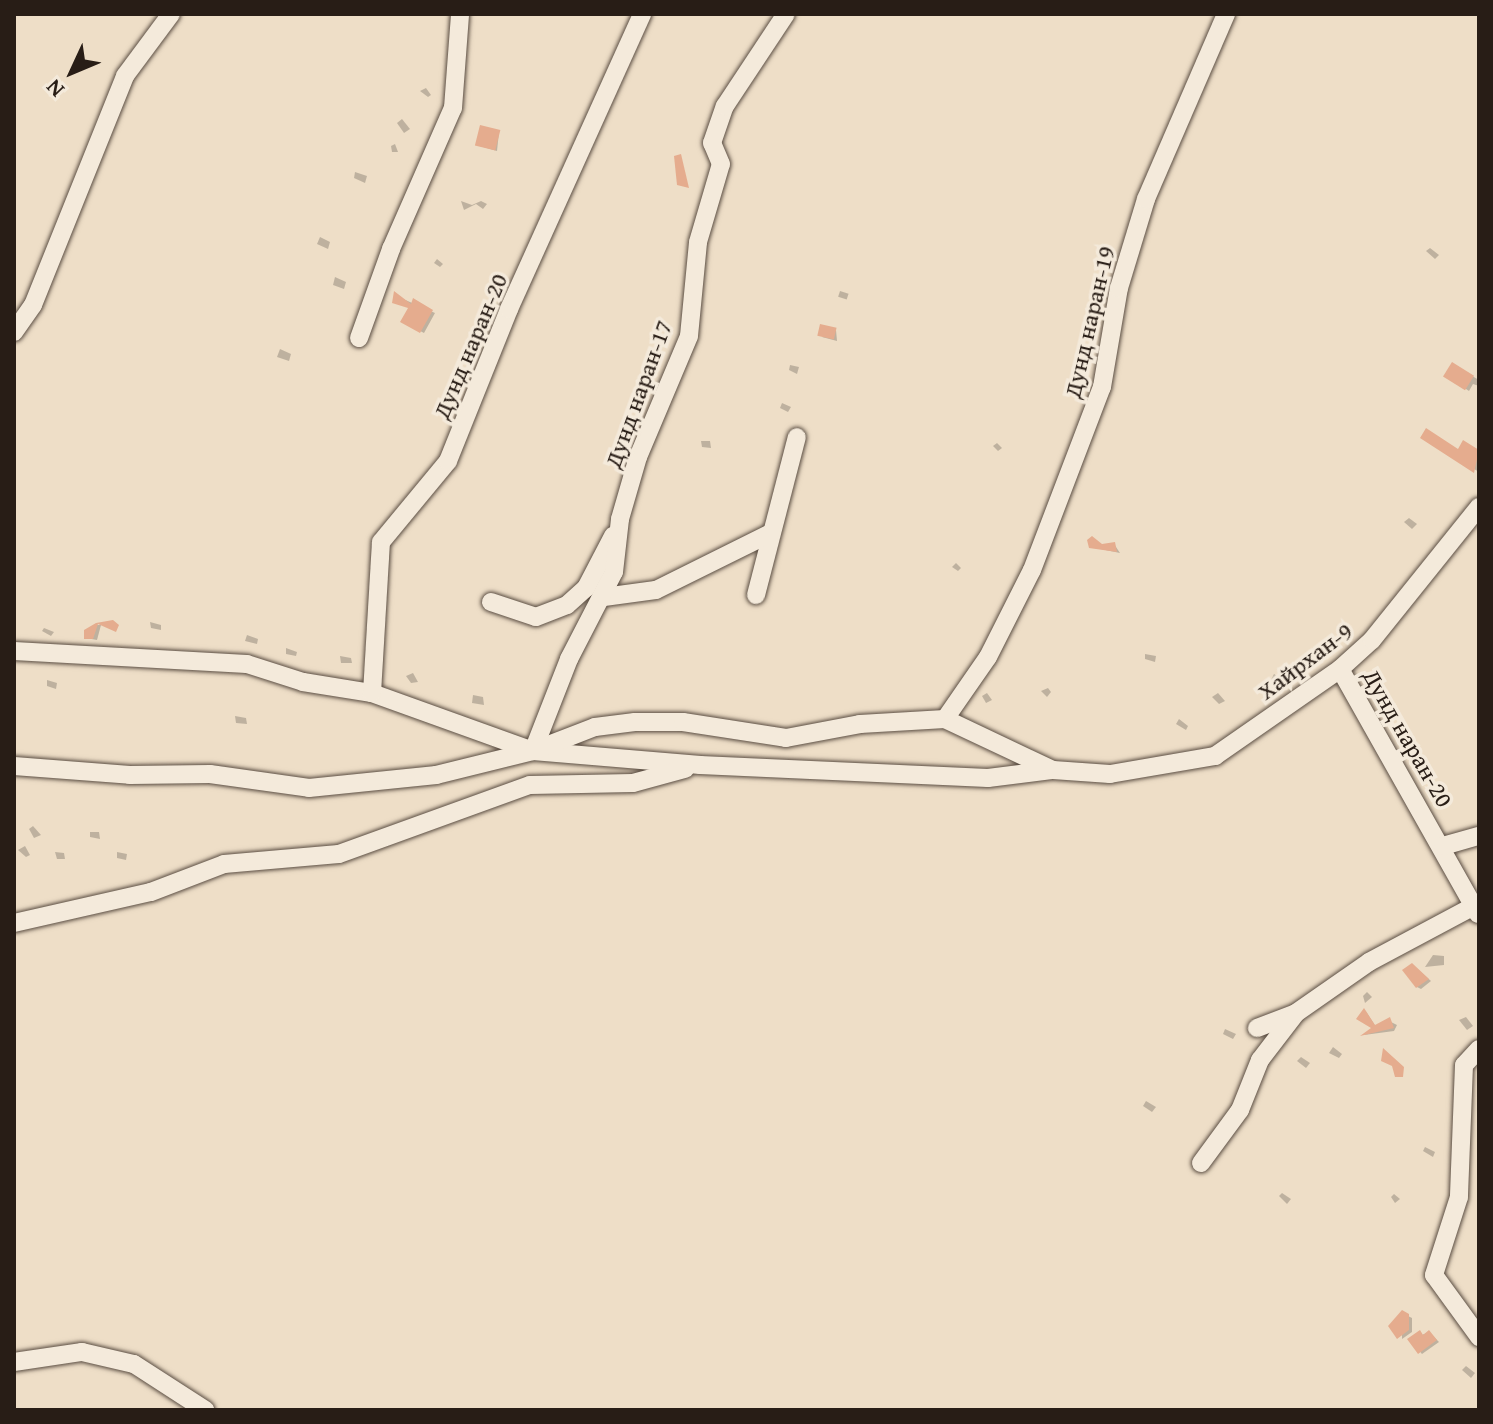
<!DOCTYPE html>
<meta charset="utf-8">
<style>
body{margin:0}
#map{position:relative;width:1493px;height:1424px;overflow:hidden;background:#eedec7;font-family:"Gentium Book Plus",serif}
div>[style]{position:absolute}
.shadow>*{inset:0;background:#0003;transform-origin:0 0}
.building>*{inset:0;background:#e5ac8e;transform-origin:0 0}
.roads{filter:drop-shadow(0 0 2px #5a4d42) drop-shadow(0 0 2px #5a4d42)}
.minor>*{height:18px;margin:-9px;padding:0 9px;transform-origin:9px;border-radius:9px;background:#f4eadb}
span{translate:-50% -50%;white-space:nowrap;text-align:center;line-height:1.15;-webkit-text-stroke:7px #f4eadb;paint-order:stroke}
.street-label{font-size:24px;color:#281d16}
.frame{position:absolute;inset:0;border:16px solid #281d16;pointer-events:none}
.north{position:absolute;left:32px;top:32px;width:80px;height:80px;-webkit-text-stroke:6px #f4eadb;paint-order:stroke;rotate:226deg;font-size:22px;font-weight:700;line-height:32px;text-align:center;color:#281d16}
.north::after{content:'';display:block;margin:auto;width:28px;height:36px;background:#281d16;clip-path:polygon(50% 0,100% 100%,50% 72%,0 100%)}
</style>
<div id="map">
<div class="shadow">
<i style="clip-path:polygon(426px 88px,431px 95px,428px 97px,420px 91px)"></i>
<i style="clip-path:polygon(402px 119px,410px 129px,404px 133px,397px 123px)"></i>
<i style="clip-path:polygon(499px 132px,497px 151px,480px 146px)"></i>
<i style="clip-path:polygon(395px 144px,398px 152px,392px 152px,391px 146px)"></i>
<i style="clip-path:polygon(355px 172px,367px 176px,365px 183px,354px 178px)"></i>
<i style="clip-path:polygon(461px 201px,472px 205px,481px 201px,487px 204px,483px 209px,476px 204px,464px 210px)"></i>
<i style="clip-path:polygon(320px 237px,330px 242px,328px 249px,317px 244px)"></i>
<i style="clip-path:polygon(1430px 248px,1439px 255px,1435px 259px,1426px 251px)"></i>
<i style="clip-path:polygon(437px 259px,443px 264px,440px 267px,434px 263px)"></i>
<i style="clip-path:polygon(335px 277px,346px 282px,344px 289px,333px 285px)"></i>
<i style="left:840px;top:291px;width:9px;height:6px;rotate:18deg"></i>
<i style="clip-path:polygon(394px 295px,435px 313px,424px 333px,403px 322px,411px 308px)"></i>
<i style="clip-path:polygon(836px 330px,837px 341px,822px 337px)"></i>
<i style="clip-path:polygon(280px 349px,291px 354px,289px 361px,277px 357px)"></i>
<i style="clip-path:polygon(790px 365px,799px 367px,797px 374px,789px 370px)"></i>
<i style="clip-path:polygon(1455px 366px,1479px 380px,1479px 386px,1473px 384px,1469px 391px,1445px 375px)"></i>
<i style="clip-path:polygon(782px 403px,791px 407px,788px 412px,780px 408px)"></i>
<i style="clip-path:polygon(1423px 438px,1458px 451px,1464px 442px,1479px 452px,1479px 472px)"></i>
<i style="clip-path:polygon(701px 441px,710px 441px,711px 448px,702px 447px)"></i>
<i style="clip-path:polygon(997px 443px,1002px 448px,998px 451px,993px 446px)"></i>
<i style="clip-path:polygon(1409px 518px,1417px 524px,1412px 529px,1404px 522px)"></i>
<i style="clip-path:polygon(1114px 544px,1120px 553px,1091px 547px,1102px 546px)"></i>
<i style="clip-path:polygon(956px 563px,961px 568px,958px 571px,952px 567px)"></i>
<i style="clip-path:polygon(150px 622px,161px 625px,161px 630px,151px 628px)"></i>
<i style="clip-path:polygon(97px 625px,101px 625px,97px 640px,86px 638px)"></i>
<i style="clip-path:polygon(44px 628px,54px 632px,51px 636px,42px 631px)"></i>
<i style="clip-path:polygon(247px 635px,258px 639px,257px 644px,245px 641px)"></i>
<i style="clip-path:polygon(286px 648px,297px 652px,296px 656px,286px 654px)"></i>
<i style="clip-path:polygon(1145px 654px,1156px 656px,1155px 662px,1145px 659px)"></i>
<i style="clip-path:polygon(340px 656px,351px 658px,352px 663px,341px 663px)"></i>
<i style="clip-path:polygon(413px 673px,418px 682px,411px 683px,406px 676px)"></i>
<i style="clip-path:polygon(1274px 674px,1283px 680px,1280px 685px,1271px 680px)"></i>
<i style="clip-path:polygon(47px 680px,57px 683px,56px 689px,47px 686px)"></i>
<i style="clip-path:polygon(1048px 688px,1051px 692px,1047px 697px,1041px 691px)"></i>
<i style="clip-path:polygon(987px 693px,992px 700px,986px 703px,982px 696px)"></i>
<i style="clip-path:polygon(1218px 693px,1225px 701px,1219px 704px,1212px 697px)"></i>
<i style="clip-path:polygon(473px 695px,483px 697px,484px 705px,472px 703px)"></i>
<i style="clip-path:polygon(235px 716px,246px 718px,247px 724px,236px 723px)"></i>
<i style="clip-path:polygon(1179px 719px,1188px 726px,1186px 730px,1176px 724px)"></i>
<i style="clip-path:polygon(33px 826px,41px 835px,34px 838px,29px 829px)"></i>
<i style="clip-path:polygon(90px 832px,99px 832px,100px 839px,90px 837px)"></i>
<i style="clip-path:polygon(25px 846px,30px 855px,26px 857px,18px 850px)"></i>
<i style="clip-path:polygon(55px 852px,64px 853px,65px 859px,57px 859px)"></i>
<i style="clip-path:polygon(117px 852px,127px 854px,126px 860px,117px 858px)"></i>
<i style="clip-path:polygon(1433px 955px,1444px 956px,1444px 965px,1425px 967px)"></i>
<i style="clip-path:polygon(1415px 967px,1431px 981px,1421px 989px,1417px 987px)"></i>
<i style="clip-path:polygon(1367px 992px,1372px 997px,1365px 1003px,1363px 996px)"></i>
<i style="clip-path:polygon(1365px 1010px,1376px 1027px,1387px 1020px,1397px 1025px,1394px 1031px,1364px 1035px,1374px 1028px)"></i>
<i style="clip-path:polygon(1466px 1017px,1473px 1026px,1467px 1030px,1459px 1020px)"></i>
<i style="clip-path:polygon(1225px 1029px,1236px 1034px,1233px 1039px,1223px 1034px)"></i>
<i style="clip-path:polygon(1333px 1047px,1342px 1054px,1339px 1058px,1329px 1053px)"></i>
<i style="clip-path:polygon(1301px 1057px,1310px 1063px,1306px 1068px,1297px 1061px)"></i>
<i style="clip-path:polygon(1146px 1101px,1156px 1107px,1152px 1112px,1143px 1106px)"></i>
<i style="clip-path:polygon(1425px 1147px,1435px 1152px,1433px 1157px,1423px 1151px)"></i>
<i style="clip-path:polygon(1282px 1193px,1291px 1199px,1287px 1204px,1279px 1196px)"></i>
<i style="clip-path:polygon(1394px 1194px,1400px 1199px,1395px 1203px,1391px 1197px)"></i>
<i style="clip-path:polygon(1402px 1313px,1412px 1318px,1412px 1332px,1402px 1339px)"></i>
<i style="clip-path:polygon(1429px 1332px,1439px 1342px,1422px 1354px,1410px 1340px)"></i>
<i style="clip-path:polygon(1466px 1366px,1475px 1373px,1471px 1378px,1462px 1370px)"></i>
</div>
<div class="building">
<i style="left:480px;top:125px;width:21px;height:21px;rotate:14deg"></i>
<i style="clip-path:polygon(681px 154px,689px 188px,677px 185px,674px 156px)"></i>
<i style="clip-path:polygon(394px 291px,411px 304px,413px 298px,433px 310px,420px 333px,400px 322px,408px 308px,392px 303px)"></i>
<i style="left:820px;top:324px;width:17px;height:12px;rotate:13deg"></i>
<i style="left:1452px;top:362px;width:26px;height:17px;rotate:32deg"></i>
<i style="clip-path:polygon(1426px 428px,1458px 449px,1463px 440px,1479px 450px,1474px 473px,1420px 438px)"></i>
<i style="clip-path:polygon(1092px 536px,1102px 544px,1115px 542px,1117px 552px,1089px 548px,1087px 540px)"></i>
<i style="clip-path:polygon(113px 620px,119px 625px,116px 632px,98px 624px,93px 639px,84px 639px,84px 630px,96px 623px)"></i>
<i style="clip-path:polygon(1412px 963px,1429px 979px,1416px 988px,1402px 970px)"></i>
<i style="clip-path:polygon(1364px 1008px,1375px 1025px,1390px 1017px,1394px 1028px,1360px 1036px,1371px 1028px,1356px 1019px)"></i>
<i style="clip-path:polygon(1383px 1048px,1404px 1067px,1403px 1077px,1395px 1077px,1392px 1066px,1381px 1061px)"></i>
<i style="clip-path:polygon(1402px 1310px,1409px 1314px,1409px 1330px,1397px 1339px,1388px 1326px)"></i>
<i style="clip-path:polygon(1420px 1330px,1423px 1335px,1429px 1330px,1437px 1340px,1418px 1354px,1407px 1339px)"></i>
</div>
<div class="roads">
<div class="minor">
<i style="left:14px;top:332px;width:33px;rotate:-55deg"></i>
<i style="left:33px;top:305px;width:247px;rotate:-68.1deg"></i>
<i style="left:125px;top:76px;width:77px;rotate:-53.4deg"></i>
<i style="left:359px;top:338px;width:95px;rotate:-70.2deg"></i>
<i style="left:391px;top:249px;width:154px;rotate:-66.3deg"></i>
<i style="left:453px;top:108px;width:94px;rotate:-85.7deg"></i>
<i style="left:756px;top:595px;width:163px;rotate:-75.5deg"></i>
<i style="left:604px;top:597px;width:52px;rotate:-7.7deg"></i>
<i style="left:656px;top:590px;width:128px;rotate:-26.4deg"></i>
<i style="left:491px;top:602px;width:47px;rotate:18.4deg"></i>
<i style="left:536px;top:617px;width:33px;rotate:-21deg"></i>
<i style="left:567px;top:605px;width:25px;rotate:-42deg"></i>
<i style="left:586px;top:588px;width:59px;rotate:-62.6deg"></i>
<i style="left:14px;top:651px;width:233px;rotate:3.2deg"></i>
<i style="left:247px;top:664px;width:59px;rotate:17.8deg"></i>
<i style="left:303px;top:682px;width:70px;rotate:9.1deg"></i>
<i style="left:372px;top:693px;width:171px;rotate:19.8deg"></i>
<i style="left:533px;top:751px;width:168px;rotate:4.8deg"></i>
<i style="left:700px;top:765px;width:288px;rotate:2.6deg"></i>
<i style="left:988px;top:778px;width:64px;rotate:-7.2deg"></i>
<i style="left:1340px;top:669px;width:281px;rotate:60.6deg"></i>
<i style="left:372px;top:693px;width:151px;rotate:-86.6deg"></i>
<i style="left:381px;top:542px;width:105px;rotate:-50.4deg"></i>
<i style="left:448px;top:461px;width:164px;rotate:-68.1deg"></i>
<i style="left:509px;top:309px;width:324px;rotate:-65.7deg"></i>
<i style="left:945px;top:719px;width:75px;rotate:-55.3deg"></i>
<i style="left:988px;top:657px;width:97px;rotate:-63.2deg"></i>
<i style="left:1032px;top:570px;width:196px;rotate:-69.1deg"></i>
<i style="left:1102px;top:387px;width:100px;rotate:-80.3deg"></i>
<i style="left:1119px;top:288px;width:93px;rotate:-73.1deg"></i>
<i style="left:1146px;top:199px;width:202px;rotate:-66.6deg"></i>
<i style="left:533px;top:751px;width:99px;rotate:-68.6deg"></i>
<i style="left:569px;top:659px;width:98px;rotate:-62.7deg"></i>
<i style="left:614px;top:572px;width:53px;rotate:-83.5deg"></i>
<i style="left:620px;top:519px;width:65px;rotate:-73.8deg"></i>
<i style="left:638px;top:457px;width:131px;rotate:-67.1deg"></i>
<i style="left:689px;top:336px;width:94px;rotate:-84.5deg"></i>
<i style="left:698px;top:242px;width:81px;rotate:-73.6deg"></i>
<i style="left:721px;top:164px;width:23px;rotate:-113deg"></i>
<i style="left:712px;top:143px;width:39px;rotate:-71deg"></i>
<i style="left:725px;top:106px;width:110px;rotate:-56.5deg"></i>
<i style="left:14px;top:766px;width:116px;rotate:4.4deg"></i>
<i style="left:130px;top:775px;width:80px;rotate:-0.7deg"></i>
<i style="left:210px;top:774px;width:100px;rotate:8deg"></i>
<i style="left:309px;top:788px;width:128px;rotate:-5.8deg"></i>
<i style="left:436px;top:775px;width:100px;rotate:-13.9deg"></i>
<i style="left:533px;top:751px;width:66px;rotate:-21.2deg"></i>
<i style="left:595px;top:727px;width:40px;rotate:-7.1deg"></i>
<i style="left:635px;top:722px;width:48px"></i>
<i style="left:683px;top:722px;width:104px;rotate:8.8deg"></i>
<i style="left:786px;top:738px;width:75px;rotate:-10.7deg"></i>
<i style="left:860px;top:724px;width:85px;rotate:-3.4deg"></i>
<i style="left:945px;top:719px;width:119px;rotate:25.3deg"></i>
<i style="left:1053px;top:770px;width:57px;rotate:4deg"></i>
<i style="left:1110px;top:774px;width:107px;rotate:-9.7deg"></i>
<i style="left:1215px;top:756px;width:152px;rotate:-34.8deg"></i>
<i style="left:1340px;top:669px;width:43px;rotate:-42.2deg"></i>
<i style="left:1372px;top:640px;width:171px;rotate:-51.2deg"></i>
<i style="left:1443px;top:846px;width:37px;rotate:-16deg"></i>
<i style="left:14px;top:923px;width:140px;rotate:-12.8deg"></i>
<i style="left:151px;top:892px;width:78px;rotate:-21deg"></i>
<i style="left:224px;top:864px;width:115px;rotate:-5deg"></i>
<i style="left:339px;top:854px;width:203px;rotate:-19.9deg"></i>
<i style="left:530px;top:785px;width:103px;rotate:-1.1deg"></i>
<i style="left:633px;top:783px;width:54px;rotate:-15.1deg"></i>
<i style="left:1257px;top:1028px;width:39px;rotate:-21deg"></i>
<i style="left:1479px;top:1049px;width:22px;rotate:133deg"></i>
<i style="left:1464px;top:1065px;width:132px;rotate:92.2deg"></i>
<i style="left:1459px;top:1197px;width:82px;rotate:107.8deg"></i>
<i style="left:1434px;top:1275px;width:77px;rotate:54deg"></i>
<i style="left:1201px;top:1163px;width:66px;rotate:-53.7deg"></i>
<i style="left:1240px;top:1110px;width:54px;rotate:-68.2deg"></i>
<i style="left:1260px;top:1060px;width:59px;rotate:-52.5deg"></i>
<i style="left:1296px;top:1013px;width:89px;rotate:-34.9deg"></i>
<i style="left:1369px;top:962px;width:119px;rotate:-28.1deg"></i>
<i style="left:14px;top:1362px;width:69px;rotate:-8.4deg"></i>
<i style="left:82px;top:1352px;width:53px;rotate:13deg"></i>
<i style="left:134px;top:1364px;width:85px;rotate:32.9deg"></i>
</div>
</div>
<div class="street-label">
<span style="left:1089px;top:322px;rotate:-77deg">Дунд наран-19</span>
<span style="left:470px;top:346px;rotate:-67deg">Дунд наран-20</span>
<span style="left:638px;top:394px;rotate:-70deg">Дунд наран-17</span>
<span style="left:1305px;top:661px;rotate:-37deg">Хайрхан-9</span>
<span style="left:1408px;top:738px;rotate:60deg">Дунд наран-20</span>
</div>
<div class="frame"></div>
<div class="north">N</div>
</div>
